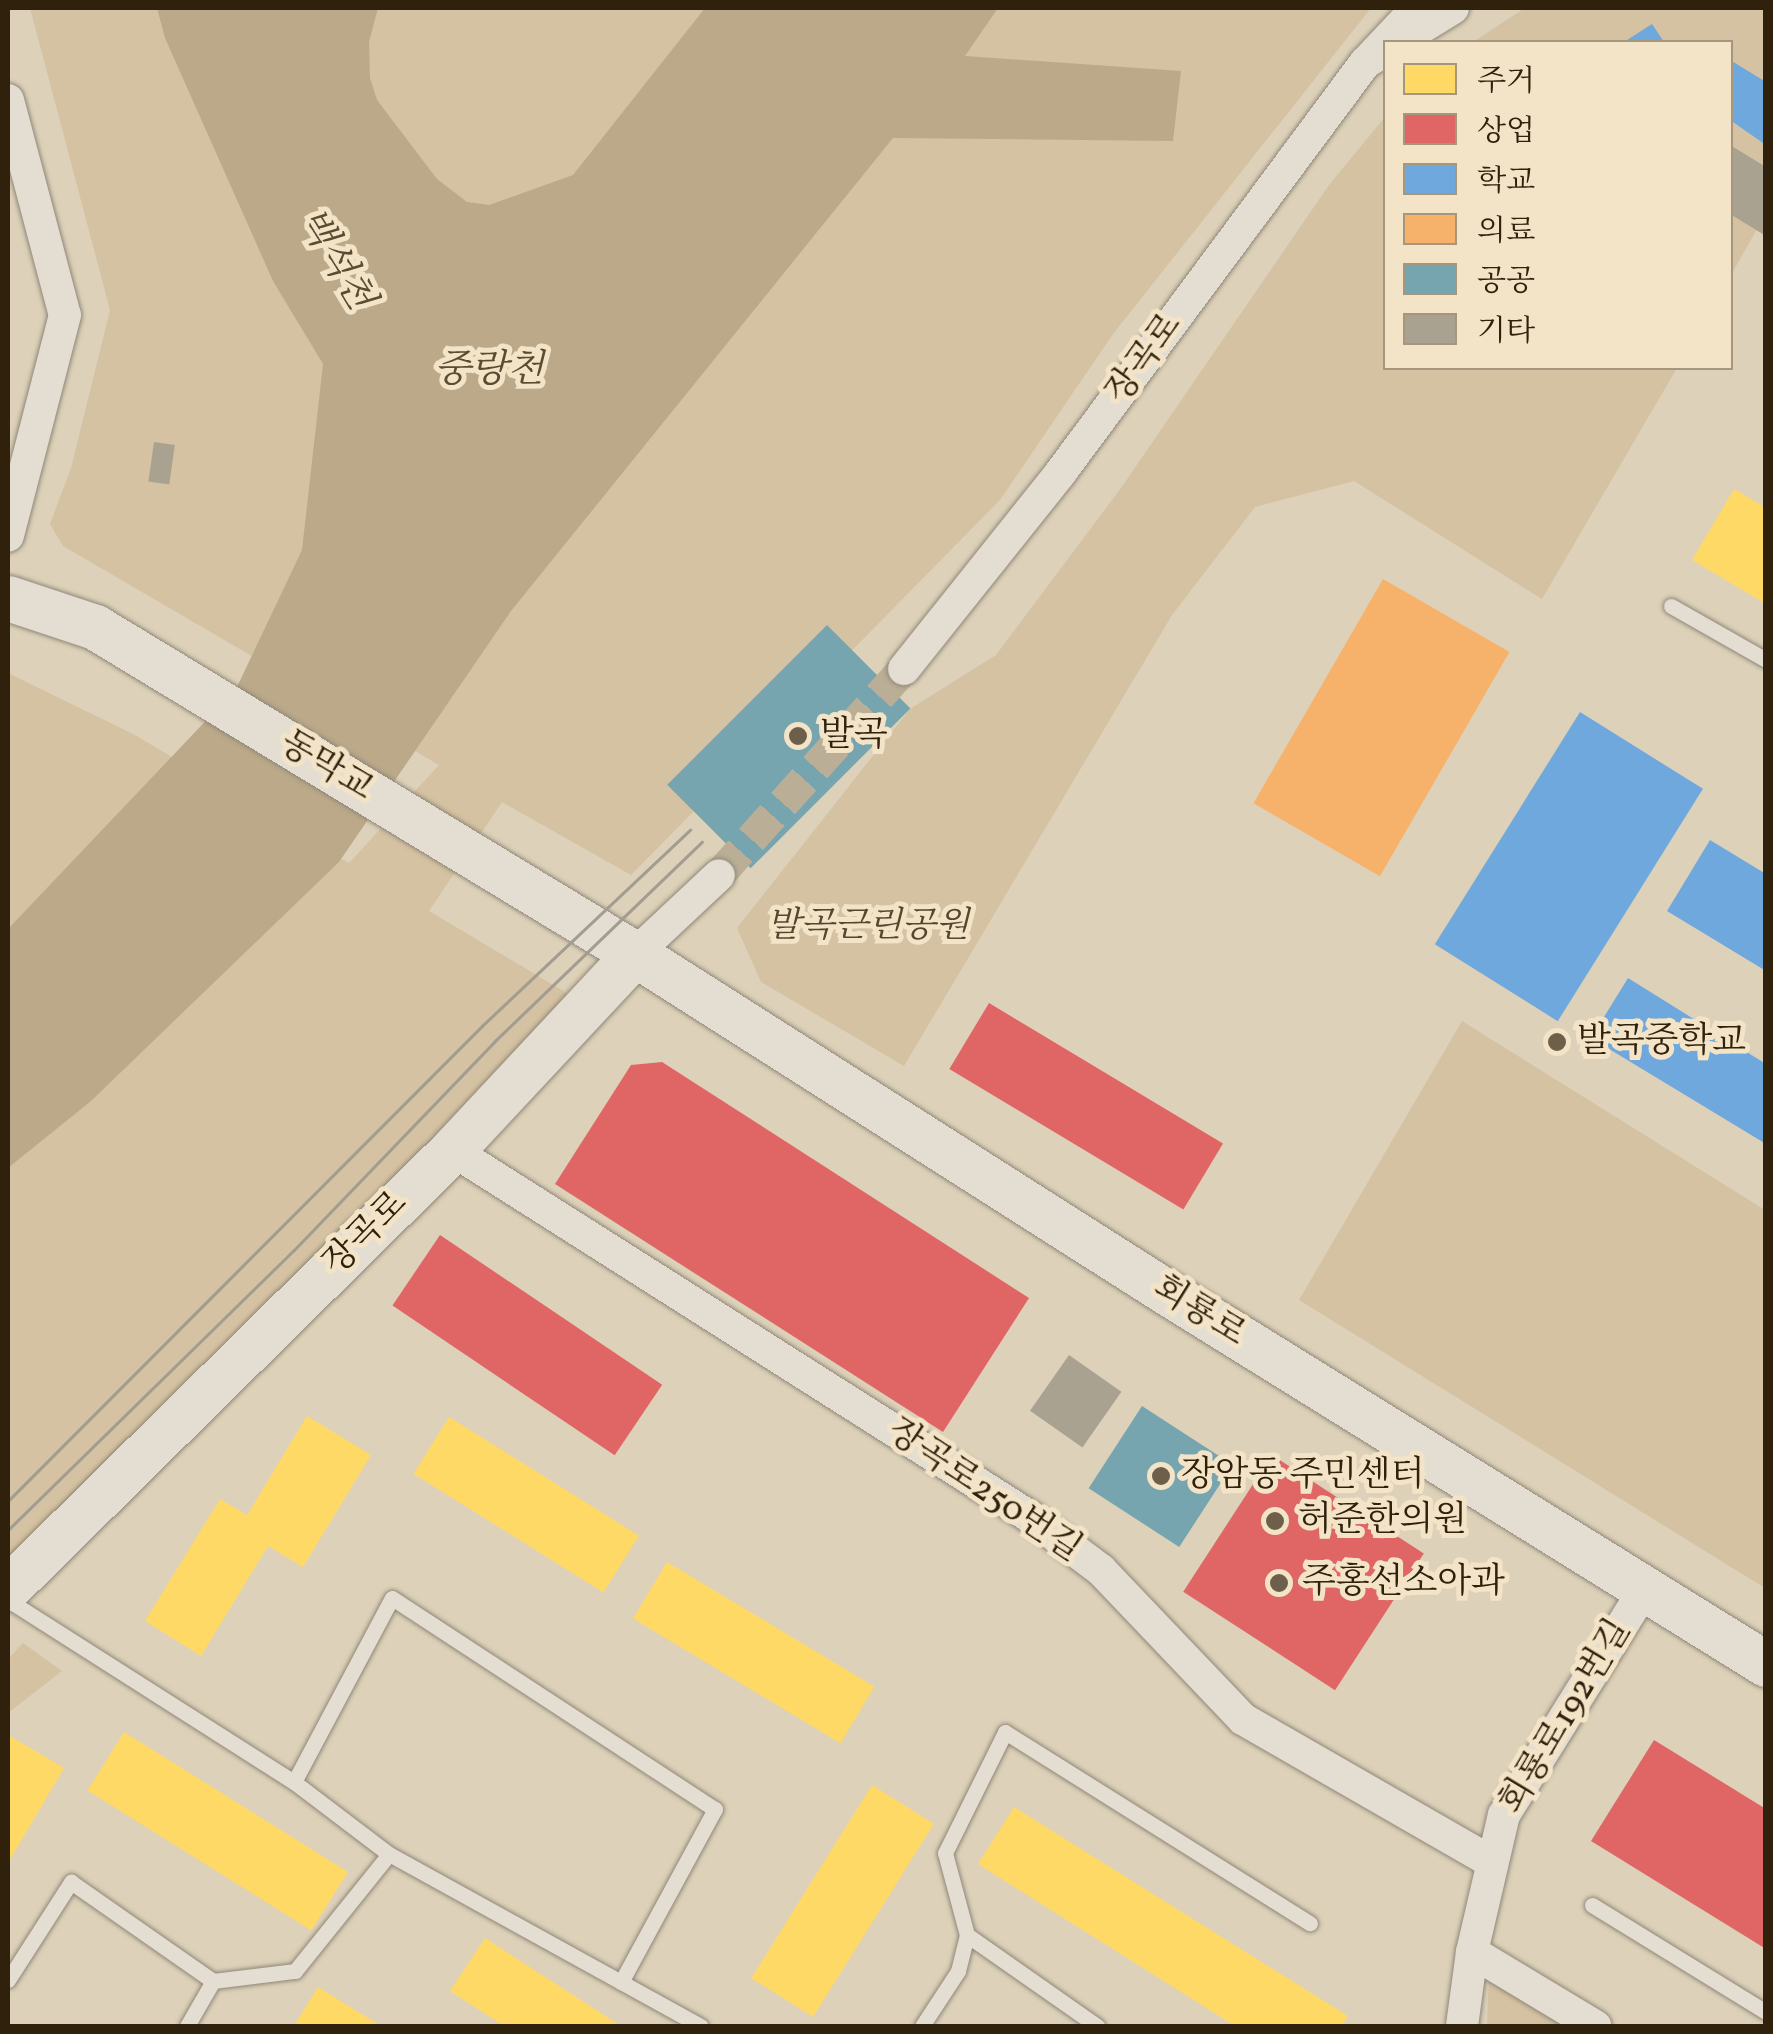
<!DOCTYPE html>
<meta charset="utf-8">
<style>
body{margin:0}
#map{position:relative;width:1773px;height:2034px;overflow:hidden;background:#ddd1b9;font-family:Vollkorn,"Noto Serif KR",serif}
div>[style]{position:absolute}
.green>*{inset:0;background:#d4c2a2}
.water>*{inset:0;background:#bba989}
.homes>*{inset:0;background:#ffd966;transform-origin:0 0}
.shops>*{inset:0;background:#e06666;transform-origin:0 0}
.schools>*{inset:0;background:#6fa8dc;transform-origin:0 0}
.health>*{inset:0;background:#f6b26b;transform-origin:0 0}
.public>*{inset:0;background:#76a5af;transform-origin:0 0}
.building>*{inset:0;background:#aaa291;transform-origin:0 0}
.street-tunnel>*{height:32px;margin-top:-16px;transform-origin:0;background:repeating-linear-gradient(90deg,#baae97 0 32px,transparent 0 48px)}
.roads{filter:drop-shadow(0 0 2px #908778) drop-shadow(0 0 2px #908778)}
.lane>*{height:15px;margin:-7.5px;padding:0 7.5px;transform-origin:7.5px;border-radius:7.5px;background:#e4ded2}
.street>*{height:32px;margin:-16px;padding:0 16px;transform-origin:16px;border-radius:16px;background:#e4ded2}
.secondary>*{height:45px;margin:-22.5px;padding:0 22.5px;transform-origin:22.5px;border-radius:22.5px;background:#e4ded2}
.tram>*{height:2.5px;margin:-1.25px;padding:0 1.25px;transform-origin:1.25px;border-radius:1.25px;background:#a29c91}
.dots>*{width:28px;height:28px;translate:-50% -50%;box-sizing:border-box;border:5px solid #f3e4c8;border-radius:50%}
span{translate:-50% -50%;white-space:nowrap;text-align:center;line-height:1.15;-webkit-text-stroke:10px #f3e4c8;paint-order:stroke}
.street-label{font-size:35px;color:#30210d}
.poi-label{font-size:35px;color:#30210d}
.left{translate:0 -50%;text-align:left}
.park-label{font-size:35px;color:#57462e;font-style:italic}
.water-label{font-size:38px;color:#5b4b31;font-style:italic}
.frame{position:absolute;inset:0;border:10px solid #30210d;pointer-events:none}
.legend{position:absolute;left:1383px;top:40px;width:350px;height:330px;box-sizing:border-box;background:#f3e4c8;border:2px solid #a5967d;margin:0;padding:12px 18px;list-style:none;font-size:30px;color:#30210d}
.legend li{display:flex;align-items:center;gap:20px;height:50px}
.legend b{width:50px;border:2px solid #a5967d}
</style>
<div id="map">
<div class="green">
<i style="clip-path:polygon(30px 8px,1371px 8px,1113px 334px,1000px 500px,631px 875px,502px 802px,429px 911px,580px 1001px,8px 1561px,8px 673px,135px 735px,349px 863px,439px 765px,63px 546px,50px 524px,71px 468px,110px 310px)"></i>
<i style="clip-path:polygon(1525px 8px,1765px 8px,1765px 215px,1731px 275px,1730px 42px,1473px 42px)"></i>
<i style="clip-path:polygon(1385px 117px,1386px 368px,1677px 368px,1542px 599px,1354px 481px,1255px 507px,1172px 615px,904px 1066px,761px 982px,737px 928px,910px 709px,996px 655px,1121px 488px,1329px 185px)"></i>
<i style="clip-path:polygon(1462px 1021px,1765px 1210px,1765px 1588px,1299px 1300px)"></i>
<i style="clip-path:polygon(23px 1643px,62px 1671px,8px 1713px,8px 1659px)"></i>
<i style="clip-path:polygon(1489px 1976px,1568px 2026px,1487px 2026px)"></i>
</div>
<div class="water">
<i style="clip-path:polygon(157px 8px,378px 8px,369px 42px,370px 78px,377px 100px,437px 179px,467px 202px,489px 205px,573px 175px,705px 8px,998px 8px,965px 56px,1181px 71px,1173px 141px,893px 138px,511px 611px,339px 862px,91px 1101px,8px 1168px,8px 929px,236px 689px,302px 550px,323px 364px,273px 281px,165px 38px)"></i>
</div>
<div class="homes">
<i style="clip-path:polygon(1734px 489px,1766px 508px,1766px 604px,1692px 560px)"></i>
<i style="clip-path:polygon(307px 1416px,371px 1455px,303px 1567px,268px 1546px,201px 1656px,145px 1621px,220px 1499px,247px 1515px)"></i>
<i style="left:449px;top:1417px;width:224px;height:67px;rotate:32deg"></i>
<i style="left:667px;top:1562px;width:242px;height:66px;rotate:31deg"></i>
<i style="left:124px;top:1732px;width:264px;height:69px;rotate:32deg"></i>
<i style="clip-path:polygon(8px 1735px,64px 1768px,8px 1863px)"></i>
<i style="left:872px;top:1785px;width:73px;height:228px;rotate:32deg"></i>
<i style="clip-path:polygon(1014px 1807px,1348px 2016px,1341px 2026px,1235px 2026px,978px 1864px)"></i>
<i style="clip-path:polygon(485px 1938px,621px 2026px,504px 2026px,450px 1991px)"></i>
<i style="clip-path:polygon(318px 1987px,381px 2026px,294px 2026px)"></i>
</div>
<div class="shops">
<i style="left:989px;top:1003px;width:273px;height:77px;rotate:31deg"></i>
<i style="clip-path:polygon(662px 1062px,1029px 1298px,943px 1432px,555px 1184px,631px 1065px)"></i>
<i style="left:440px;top:1235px;width:268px;height:85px;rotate:34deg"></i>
<i style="left:1272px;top:1455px;width:181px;height:163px;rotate:33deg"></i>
<i style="clip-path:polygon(1654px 1740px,1766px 1809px,1766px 1949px,1591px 1841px)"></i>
</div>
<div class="schools">
<i style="clip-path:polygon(1652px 24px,1664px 42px,1624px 42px)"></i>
<i style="clip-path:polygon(1730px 60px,1766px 82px,1766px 145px,1730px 120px)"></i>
<i style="left:1580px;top:712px;width:145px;height:274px;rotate:32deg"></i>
<i style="clip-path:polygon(1710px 840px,1766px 874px,1766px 971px,1667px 911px)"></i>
<i style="clip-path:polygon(1628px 978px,1766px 1064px,1766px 1144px,1591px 1038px)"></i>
</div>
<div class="health">
<i style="left:1383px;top:579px;width:146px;height:259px;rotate:30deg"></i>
</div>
<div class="public">
<i style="left:827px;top:625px;width:118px;height:226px;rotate:45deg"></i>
<i style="left:1142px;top:1406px;width:108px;height:98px;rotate:33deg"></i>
</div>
<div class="building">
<i style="clip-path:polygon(1730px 145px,1766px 167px,1766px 236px,1730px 214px)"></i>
<i style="left:154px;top:442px;width:21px;height:40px;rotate:8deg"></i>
<i style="left:1069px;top:1355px;width:64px;height:68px;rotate:35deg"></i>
</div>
<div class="street-tunnel">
<i style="left:719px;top:875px;width:277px;rotate:-48.1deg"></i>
</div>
<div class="roads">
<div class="lane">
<i style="left:1671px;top:606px;width:109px;rotate:29.6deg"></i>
<i style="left:8px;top:1600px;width:339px;rotate:32.5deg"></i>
<i style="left:294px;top:1782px;width:119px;rotate:37.2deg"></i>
<i style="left:389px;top:1854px;width:356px;rotate:28.9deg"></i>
<i style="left:294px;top:1782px;width:208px;rotate:-62deg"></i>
<i style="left:392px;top:1598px;width:386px;rotate:33.2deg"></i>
<i style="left:715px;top:1809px;width:197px;rotate:118.5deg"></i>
<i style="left:1592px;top:1905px;width:204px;rotate:31.6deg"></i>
<i style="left:967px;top:1935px;width:85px;rotate:-105deg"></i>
<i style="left:945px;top:1853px;width:135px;rotate:-63.6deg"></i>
<i style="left:1005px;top:1732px;width:360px;rotate:32.1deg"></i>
<i style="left:8px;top:1980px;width:117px;rotate:-57.3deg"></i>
<i style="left:71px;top:1882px;width:173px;rotate:34.9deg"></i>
<i style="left:213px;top:1981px;width:83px;rotate:-7deg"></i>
<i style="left:295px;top:1971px;width:150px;rotate:-51.2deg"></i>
<i style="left:187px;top:2026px;width:52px;rotate:-60deg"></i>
<i style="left:922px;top:2026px;width:66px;rotate:-56.8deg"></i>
<i style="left:958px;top:1971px;width:37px;rotate:-76deg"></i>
<i style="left:967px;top:1935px;width:159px;rotate:35deg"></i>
</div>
<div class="street">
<i style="left:1401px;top:40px;width:61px;rotate:-31.6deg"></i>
<i style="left:1368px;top:60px;width:71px;rotate:-46.7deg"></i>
<i style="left:8px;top:100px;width:222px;rotate:75.2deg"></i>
<i style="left:65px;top:315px;width:228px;rotate:104.5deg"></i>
<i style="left:904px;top:669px;width:252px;rotate:-51.4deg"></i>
<i style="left:1061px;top:472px;width:510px;rotate:-53.38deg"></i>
<i style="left:1365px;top:63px;width:25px;rotate:-32deg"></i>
<i style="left:635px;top:954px;width:115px;rotate:-43.2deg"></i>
<i style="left:452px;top:1150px;width:683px;rotate:32.39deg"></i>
<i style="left:1029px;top:1516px;width:90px;rotate:36.9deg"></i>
<i style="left:1101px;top:1570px;width:206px;rotate:46.4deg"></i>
<i style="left:1243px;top:1719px;width:285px;rotate:29.9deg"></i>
<i style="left:1472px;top:1952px;width:144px;rotate:31deg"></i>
<i style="left:1462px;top:2026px;width:75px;rotate:-82.3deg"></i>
<i style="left:1472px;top:1952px;width:141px;rotate:-76.9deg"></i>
<i style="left:1504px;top:1815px;width:269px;rotate:-58.1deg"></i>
</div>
<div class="secondary">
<i style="left:8px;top:598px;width:92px;rotate:18.4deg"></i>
<i style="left:95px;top:627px;width:631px;rotate:31.2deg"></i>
<i style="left:635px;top:954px;width:632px;rotate:32.46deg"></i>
<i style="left:1168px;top:1293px;width:704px;rotate:31.82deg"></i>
<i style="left:8px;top:1588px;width:624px;rotate:-44.61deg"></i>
<i style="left:452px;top:1150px;width:268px;rotate:-47deg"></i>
</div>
</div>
<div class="tram">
<i style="left:8px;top:1501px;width:671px;rotate:-45.06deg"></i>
<i style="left:482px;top:1026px;width:286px;rotate:-43.3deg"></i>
<i style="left:8px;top:1530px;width:400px;rotate:-44.4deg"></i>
<i style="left:294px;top:1250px;width:290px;rotate:-46.1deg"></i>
<i style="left:495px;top:1041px;width:287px;rotate:-43.9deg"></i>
</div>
<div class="dots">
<i style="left:798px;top:736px;background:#6d5f49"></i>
<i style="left:1557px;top:1042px;background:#6d5f49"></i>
<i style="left:1161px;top:1476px;background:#6d5f49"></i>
<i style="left:1275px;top:1521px;background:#6d5f49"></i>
<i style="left:1279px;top:1583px;background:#6d5f49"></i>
</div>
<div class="street-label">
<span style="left:1145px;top:359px;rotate:-54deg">장곡로</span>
<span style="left:326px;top:767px;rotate:31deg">동막교</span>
<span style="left:366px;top:1234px;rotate:-45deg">장곡로</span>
<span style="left:1199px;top:1312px;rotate:32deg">회룡로</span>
<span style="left:984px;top:1491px;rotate:34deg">장곡로250번길</span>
<span style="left:1566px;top:1717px;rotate:-59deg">회룡로192번길</span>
</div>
<div class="poi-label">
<span class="left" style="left:820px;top:736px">발곡</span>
<span class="left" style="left:1577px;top:1042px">발곡중학교</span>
<span class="left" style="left:1181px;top:1476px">장암동 주민센터</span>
<span class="left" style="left:1298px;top:1521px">허준한의원</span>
<span class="left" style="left:1302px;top:1583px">주홍선소아과</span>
</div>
<div class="park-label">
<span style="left:868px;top:927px">발곡근린공원</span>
</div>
<div class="water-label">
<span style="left:334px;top:260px;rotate:59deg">백석천</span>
<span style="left:489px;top:372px">중랑천</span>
</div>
<div class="frame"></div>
<ul class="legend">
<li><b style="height:28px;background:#ffd966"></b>주거</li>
<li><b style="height:28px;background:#e06666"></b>상업</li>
<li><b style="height:28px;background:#6fa8dc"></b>학교</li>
<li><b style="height:28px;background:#f6b26b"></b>의료</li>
<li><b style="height:28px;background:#76a5af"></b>공공</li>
<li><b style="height:28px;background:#aaa291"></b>기타</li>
</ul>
</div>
